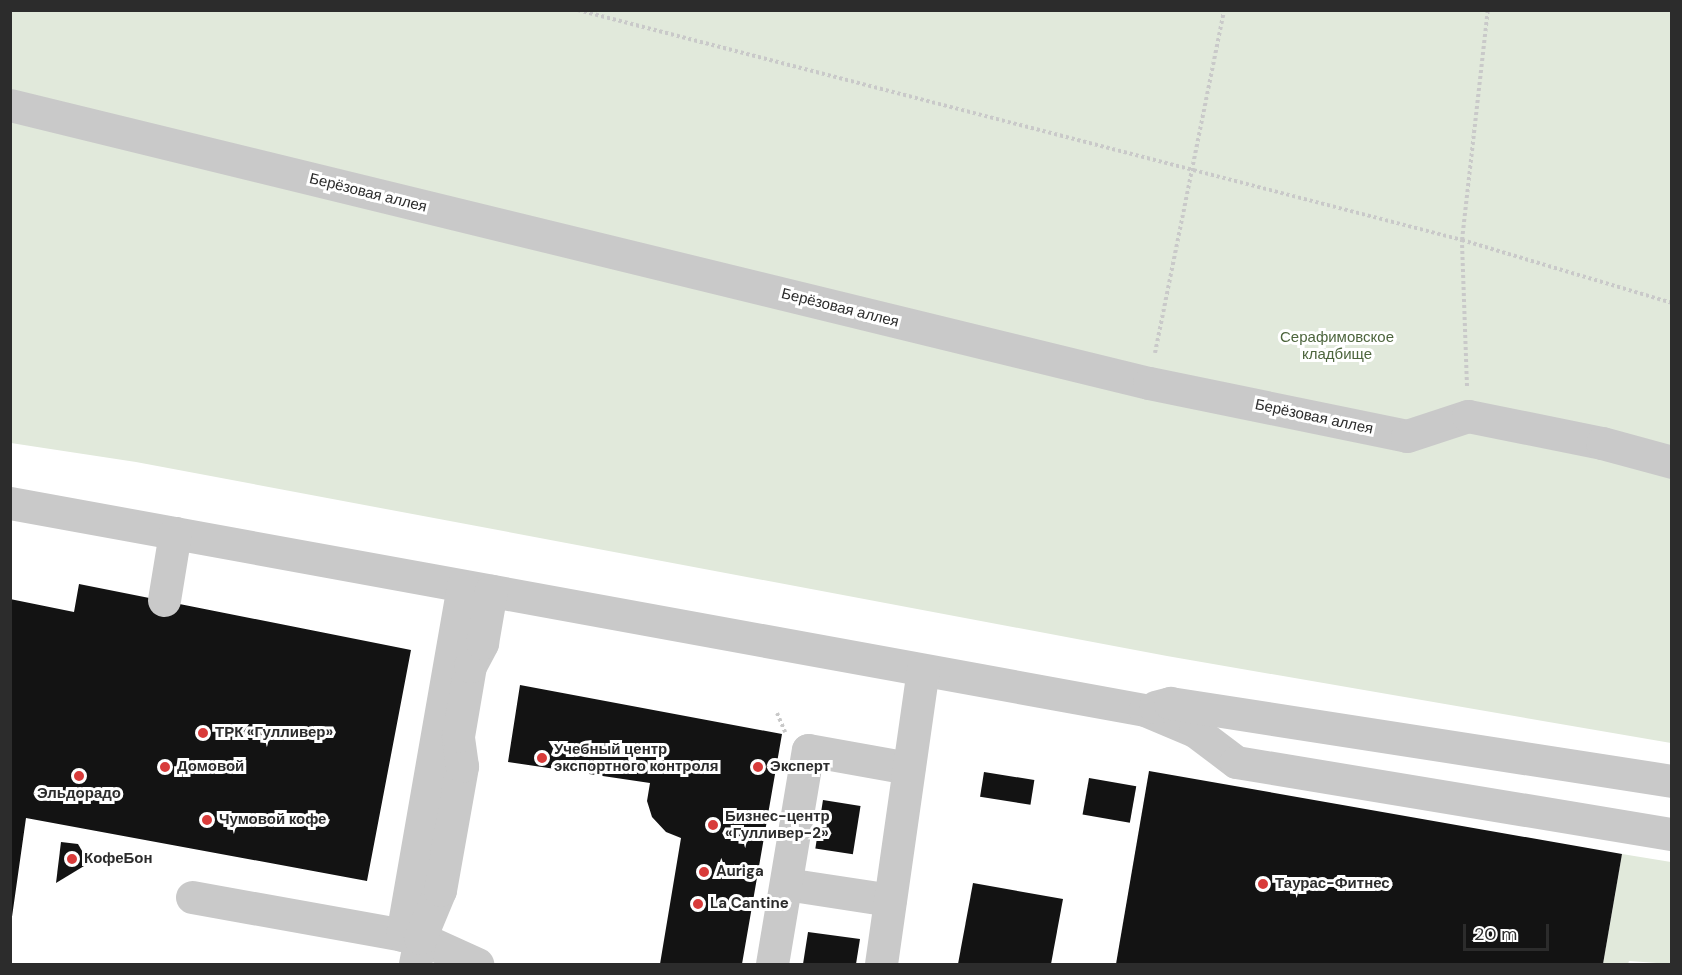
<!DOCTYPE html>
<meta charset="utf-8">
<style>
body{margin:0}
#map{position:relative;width:1682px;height:975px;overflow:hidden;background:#fff;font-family:"DM Sans",sans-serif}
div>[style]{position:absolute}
.green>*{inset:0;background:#e1e9db}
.building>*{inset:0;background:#131313;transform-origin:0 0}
.path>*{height:4px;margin-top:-2px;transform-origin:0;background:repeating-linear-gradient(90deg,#c9c9c9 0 3px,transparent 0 6px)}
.minor>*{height:33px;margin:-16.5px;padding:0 16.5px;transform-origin:16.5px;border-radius:16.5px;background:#c9c9c9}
.dots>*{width:16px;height:16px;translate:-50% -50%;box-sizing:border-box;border:3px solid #fff;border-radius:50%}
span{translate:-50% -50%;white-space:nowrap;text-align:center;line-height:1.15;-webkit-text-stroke:6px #fff;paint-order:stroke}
.street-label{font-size:15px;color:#2c2c2c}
.park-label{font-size:15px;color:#4d653d}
.poi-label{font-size:15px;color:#2c2c2c;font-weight:700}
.left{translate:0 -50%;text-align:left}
.frame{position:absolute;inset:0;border:12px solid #2c2c2c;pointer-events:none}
.scale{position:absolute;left:1463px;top:924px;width:86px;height:27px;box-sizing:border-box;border:3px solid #2c2c2c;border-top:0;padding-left:8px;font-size:18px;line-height:21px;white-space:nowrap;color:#2c2c2c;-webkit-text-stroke:4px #fff;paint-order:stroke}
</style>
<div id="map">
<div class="green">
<i style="clip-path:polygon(10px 11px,1671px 11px,1671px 743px,1167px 656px,136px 462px,11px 443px)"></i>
<i style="clip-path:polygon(1622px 854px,1671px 862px,1671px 964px,1629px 961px,1628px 964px,1603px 964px)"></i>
</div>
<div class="building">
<i style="clip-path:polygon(79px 584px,411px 650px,367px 881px,26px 818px,10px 931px,10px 599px,74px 612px)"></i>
<i style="clip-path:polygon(520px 685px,782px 734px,742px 964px,660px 964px,681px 838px,666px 832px,652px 817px,647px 801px,650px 783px,508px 762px)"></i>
<i style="clip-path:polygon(1149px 771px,1622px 854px,1603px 964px,1116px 964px)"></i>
<i style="left:984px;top:772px;width:51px;height:25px;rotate:9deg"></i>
<i style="left:1089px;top:778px;width:48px;height:37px;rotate:10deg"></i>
<i style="left:823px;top:800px;width:38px;height:49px;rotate:9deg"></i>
<i style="clip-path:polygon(61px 842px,78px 844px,89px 863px,56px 883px)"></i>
<i style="clip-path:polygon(973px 883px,1063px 899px,1051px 964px,958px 964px)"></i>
<i style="clip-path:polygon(808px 932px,860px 939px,856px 964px,803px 964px)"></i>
</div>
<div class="path">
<i style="left:578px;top:10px;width:913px;rotate:14.58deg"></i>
<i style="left:1462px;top:240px;width:219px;rotate:16.7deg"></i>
<i style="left:1155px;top:353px;width:350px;rotate:-78.6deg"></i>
<i style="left:1467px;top:386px;width:146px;rotate:-92deg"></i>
<i style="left:1462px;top:240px;width:231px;rotate:-83.6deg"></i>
<i style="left:777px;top:713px;width:21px;rotate:67deg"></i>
</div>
<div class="minor">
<i style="left:10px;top:105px;width:1172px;rotate:13.72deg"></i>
<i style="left:1149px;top:383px;width:263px;rotate:11.6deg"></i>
<i style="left:1407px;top:436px;width:64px;rotate:-18.2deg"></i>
<i style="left:1468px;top:416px;width:137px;rotate:11.4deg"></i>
<i style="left:1602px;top:443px;width:73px;rotate:15.2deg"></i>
<i style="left:10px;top:503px;width:1154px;rotate:10.34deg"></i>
<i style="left:1145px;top:710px;width:54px;rotate:22.8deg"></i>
<i style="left:1195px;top:731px;width:51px;rotate:37.1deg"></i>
<i style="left:1236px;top:762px;width:442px;rotate:9.4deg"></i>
<i style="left:164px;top:600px;width:68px;rotate:-80.7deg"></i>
<i style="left:1155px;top:707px;width:16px;rotate:-15deg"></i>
<i style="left:1170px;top:703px;width:508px;rotate:8.83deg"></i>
<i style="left:786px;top:884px;width:105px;rotate:8.7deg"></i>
<i style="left:192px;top:897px;width:232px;rotate:10.2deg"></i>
<i style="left:420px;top:938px;width:63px;rotate:24.5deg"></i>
<i style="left:402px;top:935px;width:354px;rotate:-80.1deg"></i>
<i style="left:415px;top:964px;width:26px;rotate:-79deg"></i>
<i style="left:420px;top:938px;width:52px;rotate:-67.4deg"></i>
<i style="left:440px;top:890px;width:126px;rotate:-79.9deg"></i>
<i style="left:462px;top:766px;width:30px;rotate:-98deg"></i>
<i style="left:458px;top:736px;width:71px;rotate:-80.3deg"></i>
<i style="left:470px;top:666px;width:26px;rotate:-62deg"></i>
<i style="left:482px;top:643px;width:53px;rotate:-80.2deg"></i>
<i style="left:772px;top:964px;width:217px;rotate:-80.5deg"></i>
<i style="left:808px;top:750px;width:102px;rotate:10.2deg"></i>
<i style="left:881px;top:964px;width:297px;rotate:-81.9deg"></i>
</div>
<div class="dots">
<i style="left:203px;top:733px;background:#d83b3a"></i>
<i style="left:542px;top:758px;background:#d83b3a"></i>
<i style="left:165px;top:767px;background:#d83b3a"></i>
<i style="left:758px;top:767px;background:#d83b3a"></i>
<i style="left:79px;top:776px;background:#d83b3a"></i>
<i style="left:207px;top:820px;background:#d83b3a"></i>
<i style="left:713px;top:825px;background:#d83b3a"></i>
<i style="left:72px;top:859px;background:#d83b3a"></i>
<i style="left:704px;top:872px;background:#d83b3a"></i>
<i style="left:1263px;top:884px;background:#d83b3a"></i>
<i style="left:698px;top:904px;background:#d83b3a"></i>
</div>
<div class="street-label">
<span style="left:368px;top:193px;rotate:14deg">Берёзовая аллея</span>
<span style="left:840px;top:308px;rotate:14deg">Берёзовая аллея</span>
<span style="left:1314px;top:417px;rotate:12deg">Берёзовая аллея</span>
</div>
<div class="park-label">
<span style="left:1337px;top:346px">Серафимовское<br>кладбище</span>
</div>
<div class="poi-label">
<span class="left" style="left:215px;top:733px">ТРК «Гулливер»</span>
<span class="left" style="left:554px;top:758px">Учебный центр<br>экспортного контроля</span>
<span class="left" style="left:177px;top:767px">Домовой</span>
<span class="left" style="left:770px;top:767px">Эксперт</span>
<span style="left:79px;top:794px">Эльдорадо</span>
<span class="left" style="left:725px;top:825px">Бизнес-центр<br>«Гулливер-2»</span>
<span class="left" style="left:219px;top:820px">Чумовой кофе</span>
<span class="left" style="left:84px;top:859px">КофеБон</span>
<span class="left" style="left:716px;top:872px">Auriga</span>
<span class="left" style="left:1275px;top:884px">Таурас-Фитнес</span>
<span class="left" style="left:710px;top:904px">La Cantine</span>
</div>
<div class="frame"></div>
<div class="scale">20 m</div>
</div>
